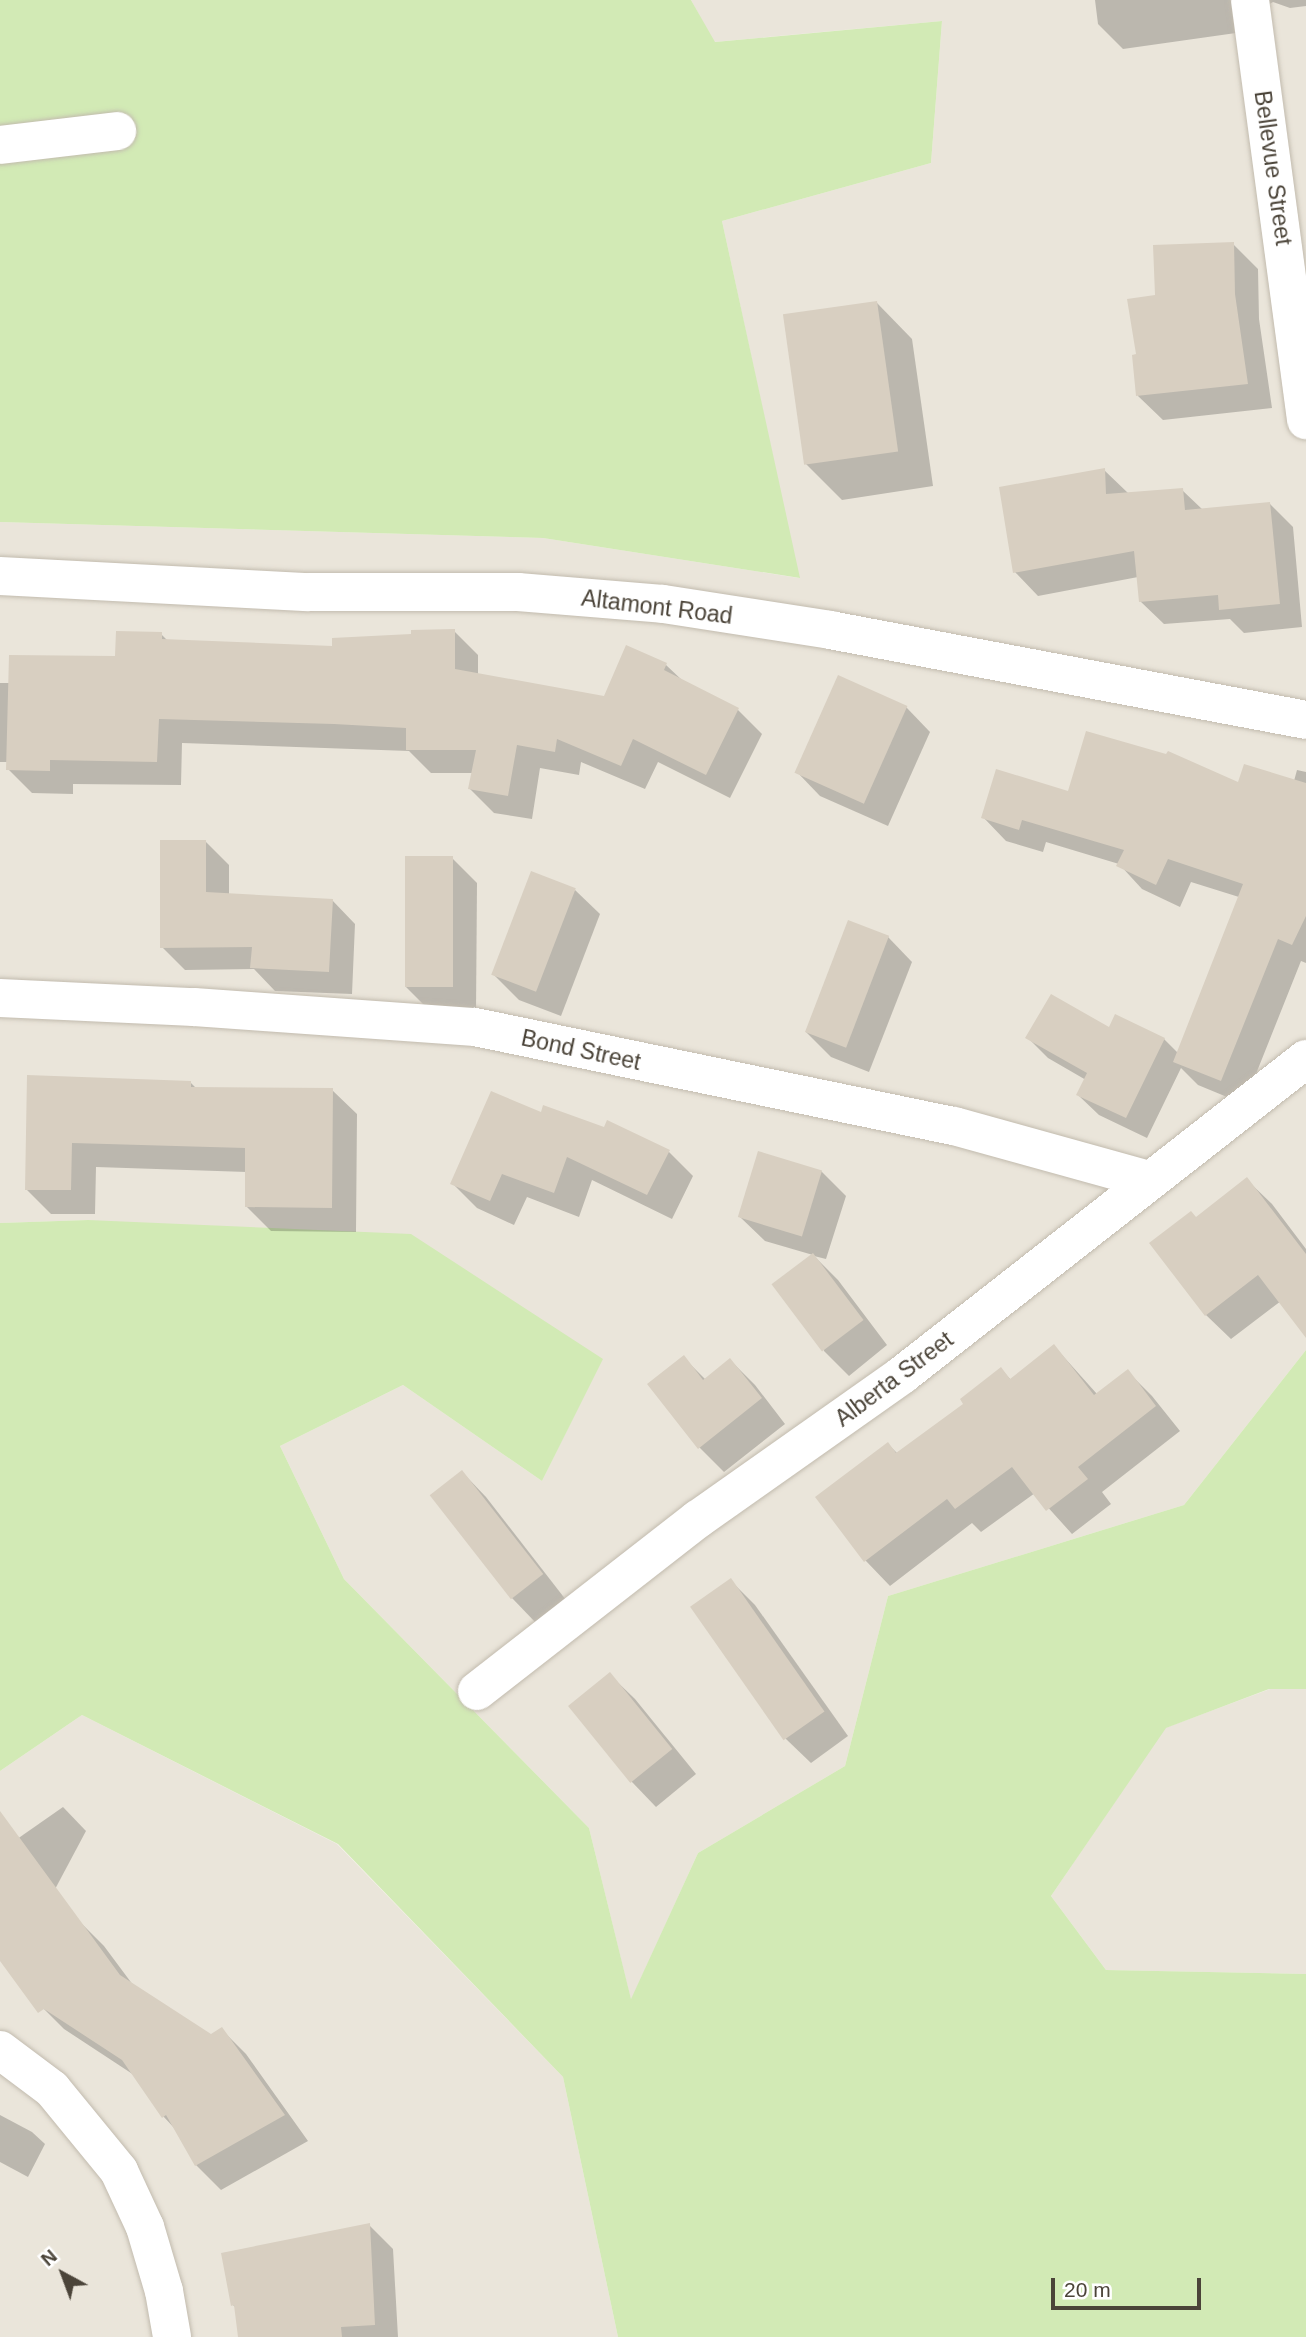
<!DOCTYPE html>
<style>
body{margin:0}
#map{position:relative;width:1306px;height:2337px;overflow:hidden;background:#f6f3ec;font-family:Helvetica,sans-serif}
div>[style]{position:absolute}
.residential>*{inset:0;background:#eae5da}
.green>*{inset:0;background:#d2eab5}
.shadow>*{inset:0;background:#0003}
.building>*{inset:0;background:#d8cfc1;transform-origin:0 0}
.roads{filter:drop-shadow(0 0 2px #c2bbae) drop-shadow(0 0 2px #c2bbae)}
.minor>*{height:38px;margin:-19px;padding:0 19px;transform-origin:19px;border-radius:19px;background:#fff}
span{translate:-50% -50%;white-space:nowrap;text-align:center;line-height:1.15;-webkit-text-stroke:7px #fff;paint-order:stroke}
.street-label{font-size:23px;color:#4b4439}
.north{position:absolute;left:28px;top:2239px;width:70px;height:70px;-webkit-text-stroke:5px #fff;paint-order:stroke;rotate:319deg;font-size:19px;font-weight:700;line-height:28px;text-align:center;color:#4b4439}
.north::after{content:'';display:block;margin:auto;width:24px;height:32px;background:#4b4439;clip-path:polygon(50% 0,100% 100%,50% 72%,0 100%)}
.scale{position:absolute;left:1051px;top:2278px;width:150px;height:32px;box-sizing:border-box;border:4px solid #4b4439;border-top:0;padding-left:9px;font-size:21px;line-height:24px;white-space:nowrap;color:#4b4439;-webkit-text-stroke:5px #fff;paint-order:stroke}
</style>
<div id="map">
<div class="residential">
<i style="clip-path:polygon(691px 0,1306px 0,1306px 1350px,1184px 1505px,888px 1596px,845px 1766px,698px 1853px,631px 2000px,589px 1828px,344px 1579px,280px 1446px,403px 1385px,542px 1481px,602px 1359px,88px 1220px,0 1223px,0 522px,543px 538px,799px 578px,722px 221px,931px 163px,942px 21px,714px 42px)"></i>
<i style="clip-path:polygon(1270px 1689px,1306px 1689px,1306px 1974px,1106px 1970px,1051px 1896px,1165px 1728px)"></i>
<i style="clip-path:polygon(82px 1715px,337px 1844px,563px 2077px,618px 2337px,0 2337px,0 1771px)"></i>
</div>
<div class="green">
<i style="clip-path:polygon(0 0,691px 0,715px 42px,942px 21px,931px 163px,722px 221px,800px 578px,543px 538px,0 522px)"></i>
<i style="clip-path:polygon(88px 1220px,411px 1234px,603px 1359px,542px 1481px,403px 1385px,280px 1446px,344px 1579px,589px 1828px,631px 1999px,698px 1853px,845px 1766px,888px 1596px,1184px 1505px,1306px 1350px,1306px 1689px,1269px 1689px,1166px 1728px,1051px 1896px,1106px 1970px,1306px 1974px,1306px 2337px,618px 2337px,563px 2077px,338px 1844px,82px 1715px,0 1771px,0 1223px)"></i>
</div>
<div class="shadow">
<i style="clip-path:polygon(1095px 0,1306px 0,1306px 6px,1290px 8px,1273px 2px,1258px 11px,1243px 32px,1123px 49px,1098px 24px)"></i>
<i style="clip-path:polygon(1233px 244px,1258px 269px,1259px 319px,1272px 408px,1163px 420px,1138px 396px,1138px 356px,1157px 296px)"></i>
<i style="clip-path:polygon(877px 303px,912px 339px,933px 486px,842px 500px,806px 464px)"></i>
<i style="clip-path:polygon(1104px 470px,1128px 493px,1182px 490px,1203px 510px,1270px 504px,1293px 527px,1302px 627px,1244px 633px,1230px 619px,1164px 624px,1140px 601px,1138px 577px,1038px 596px,1015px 572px)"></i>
<i style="clip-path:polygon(454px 631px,478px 655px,478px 675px,605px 697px,666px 665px,684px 682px,738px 710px,762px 734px,730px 798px,658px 762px,645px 789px,581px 762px,579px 775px,540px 768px,532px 819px,494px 813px,470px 789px,473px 773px,431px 773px,409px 751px,182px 743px,181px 785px,73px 784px,73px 794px,32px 793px,8px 769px,8px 762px,0 762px,0 683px,10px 683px,117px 658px,161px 634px,168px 641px,334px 648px)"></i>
<i style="clip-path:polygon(906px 707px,930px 732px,888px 826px,820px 796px,796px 771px)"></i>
<i style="clip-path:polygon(1297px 770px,1306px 772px,1306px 963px,1301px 961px,1244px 1104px,1198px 1085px,1181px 1068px,1147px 1138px,1099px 1115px,1078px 1095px,1086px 1080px,1048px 1058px,1027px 1037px,1164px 1039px,1178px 1053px,1239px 897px,1191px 882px,1180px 907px,1142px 889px,1119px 864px,1046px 842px,1043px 852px,1006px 841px,983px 817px,1069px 793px,1294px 781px)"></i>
<i style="clip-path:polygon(206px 842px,229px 865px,229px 895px,332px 900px,355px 924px,352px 994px,275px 991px,254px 969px,185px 970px,162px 947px)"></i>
<i style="clip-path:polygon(452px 858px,477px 883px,476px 1011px,430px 1011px,405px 986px)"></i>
<i style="clip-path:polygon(575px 890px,600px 914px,561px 1016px,519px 1000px,494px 975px)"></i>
<i style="clip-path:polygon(888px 937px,912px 962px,869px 1072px,831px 1057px,806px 1032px)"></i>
<i style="clip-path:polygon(29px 1077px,190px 1082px,196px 1088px,332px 1090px,357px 1114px,356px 1232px,271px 1231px,246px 1206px,247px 1172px,96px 1167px,95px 1214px,51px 1214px,26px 1189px)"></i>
<i style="clip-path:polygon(542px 1114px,669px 1152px,693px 1176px,672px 1219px,592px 1180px,579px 1217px,527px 1197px,514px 1225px,477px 1208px,452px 1183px)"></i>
<i style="clip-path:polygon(821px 1171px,846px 1196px,826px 1259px,814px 1256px,838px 1280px,887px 1345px,849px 1376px,824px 1351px,813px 1255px,765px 1241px,740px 1217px)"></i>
<i style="clip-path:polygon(1247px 1180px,1272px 1204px,1306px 1249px,1306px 1331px,1281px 1301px,1231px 1339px,1206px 1315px,1197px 1219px)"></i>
<i style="clip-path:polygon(1054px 1346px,1097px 1394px,1127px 1371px,1152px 1396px,1180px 1431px,1102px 1492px,1111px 1504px,1072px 1534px,1035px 1493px,981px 1532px,972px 1523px,890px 1586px,866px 1561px,818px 1498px,888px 1444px,898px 1454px,966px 1404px,1001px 1369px,1011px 1380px)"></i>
<i style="clip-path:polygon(684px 1358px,706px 1380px,730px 1360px,755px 1385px,785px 1424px,724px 1472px,699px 1447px)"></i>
<i style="clip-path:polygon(462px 1472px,486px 1497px,566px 1600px,536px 1623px,512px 1598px,431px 1495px)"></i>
<i style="clip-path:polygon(731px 1581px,755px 1605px,848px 1736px,811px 1763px,786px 1739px)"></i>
<i style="clip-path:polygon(610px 1675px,635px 1699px,696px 1774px,656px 1807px,632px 1782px)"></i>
<i style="clip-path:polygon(63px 1807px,86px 1831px,13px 1968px,0 1955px,0 1851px)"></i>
<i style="clip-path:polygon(80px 1922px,104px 1946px,133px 1985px,211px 2036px,221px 2029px,246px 2054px,308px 2141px,221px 2190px,196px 2165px,177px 2131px,163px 2116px,134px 2075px,64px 2029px,39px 2004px)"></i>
<i style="clip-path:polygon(0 2115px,32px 2132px,45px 2144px,28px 2177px,0 2162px)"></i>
<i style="clip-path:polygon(369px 2225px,393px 2249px,398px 2337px,240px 2337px,237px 2309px,233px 2305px)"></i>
</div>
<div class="building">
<i style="clip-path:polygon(1234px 242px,1235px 294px,1248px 384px,1136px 396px,1132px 355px,1136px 354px,1127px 299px,1155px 295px,1153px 245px)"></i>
<i style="left:877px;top:301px;width:152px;height:95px;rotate:82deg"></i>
<i style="clip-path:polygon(1105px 468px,1106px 494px,1183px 488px,1185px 510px,1270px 502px,1280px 604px,1219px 610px,1218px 595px,1139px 602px,1134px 551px,1013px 573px,999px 487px)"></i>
<i style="clip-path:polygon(455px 629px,455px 669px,604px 696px,626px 645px,667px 663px,664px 670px,739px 708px,706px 775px,633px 739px,621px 766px,557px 739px,555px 752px,517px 745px,508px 796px,468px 789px,476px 750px,406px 750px,406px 728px,334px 724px,159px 719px,157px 762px,50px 760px,50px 771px,6px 770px,9px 655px,115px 656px,116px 631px,162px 632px,162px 639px,332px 646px,332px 638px,411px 634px,411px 630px)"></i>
<i style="left:838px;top:675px;width:76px;height:107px;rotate:24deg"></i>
<i style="clip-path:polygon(1086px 731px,1166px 754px,1168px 751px,1238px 782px,1244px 764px,1306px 783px,1306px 916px,1292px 945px,1278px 939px,1221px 1081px,1173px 1062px,1243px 884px,1168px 859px,1156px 885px,1116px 866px,1124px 850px,1022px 820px,1019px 830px,981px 818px,996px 769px,1068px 791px)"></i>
<i style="clip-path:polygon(160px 840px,206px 840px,206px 892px,333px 899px,329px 972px,250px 968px,252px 947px,160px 948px)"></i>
<i style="left:405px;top:856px;width:48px;height:131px"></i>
<i style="left:531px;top:871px;width:48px;height:111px;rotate:21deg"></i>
<i style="left:848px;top:920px;width:44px;height:120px;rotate:21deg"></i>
<i style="clip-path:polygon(1051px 994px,1109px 1027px,1115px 1014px,1165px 1038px,1126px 1118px,1076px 1095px,1087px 1073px,1025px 1038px)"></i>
<i style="clip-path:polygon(27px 1075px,191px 1081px,191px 1087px,333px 1088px,332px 1208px,245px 1207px,245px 1148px,72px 1143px,71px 1190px,25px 1190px)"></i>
<i style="clip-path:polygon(491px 1091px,541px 1112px,543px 1105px,604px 1127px,607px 1120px,670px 1150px,647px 1195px,567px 1157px,554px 1193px,502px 1174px,490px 1201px,450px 1184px)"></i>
<i style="left:758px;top:1151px;width:67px;height:69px;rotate:17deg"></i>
<i style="clip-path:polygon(1247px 1177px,1306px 1254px,1306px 1338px,1258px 1275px,1205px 1316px,1149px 1243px,1191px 1211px,1196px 1217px)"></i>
<i style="left:813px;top:1253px;width:84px;height:52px;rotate:53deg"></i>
<i style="clip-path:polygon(1054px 1344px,1094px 1395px,1128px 1369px,1156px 1406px,1078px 1467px,1088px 1479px,1046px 1511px,1012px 1467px,955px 1509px,947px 1499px,864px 1562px,815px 1497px,888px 1442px,896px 1453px,963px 1404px,960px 1399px,1001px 1367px,1010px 1379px)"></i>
<i style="clip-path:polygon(684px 1355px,703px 1380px,730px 1358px,762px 1398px,698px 1449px,647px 1384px)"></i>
<i style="left:462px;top:1470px;width:132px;height:41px;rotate:52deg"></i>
<i style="left:731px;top:1578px;width:163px;height:50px;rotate:55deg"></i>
<i style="left:610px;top:1672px;width:99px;height:54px;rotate:51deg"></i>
<i style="clip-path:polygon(0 1811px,120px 1975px,211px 2034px,222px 2027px,285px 2115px,195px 2166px,166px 2115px,162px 2118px,122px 2060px,44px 2009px,38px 2013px,0 1961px)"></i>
<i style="clip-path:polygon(370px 2223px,375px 2325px,341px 2327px,342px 2337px,238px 2337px,234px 2305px,231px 2306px,221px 2253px)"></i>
</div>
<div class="roads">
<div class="minor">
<i style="left:1250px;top:0;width:424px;rotate:82.4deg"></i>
<i style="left:0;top:145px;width:118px;rotate:-6.8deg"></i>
<i style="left:0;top:576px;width:309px;rotate:3deg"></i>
<i style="left:309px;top:592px;width:209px"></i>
<i style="left:518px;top:592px;width:145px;rotate:4.7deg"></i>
<i style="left:663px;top:604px;width:169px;rotate:8.8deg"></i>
<i style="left:830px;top:630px;width:484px;rotate:10.7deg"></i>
<i style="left:0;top:998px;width:194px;rotate:2.7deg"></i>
<i style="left:194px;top:1007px;width:282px;rotate:4.1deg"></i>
<i style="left:475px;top:1027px;width:489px;rotate:11.7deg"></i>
<i style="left:954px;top:1126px;width:202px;rotate:15.5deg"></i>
<i style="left:477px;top:1691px;width:280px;rotate:-37.9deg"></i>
<i style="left:698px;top:1519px;width:250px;rotate:-35.2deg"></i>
<i style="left:902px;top:1375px;width:513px;rotate:-38.03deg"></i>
<i style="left:0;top:2050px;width:65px;rotate:36.9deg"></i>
<i style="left:52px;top:2089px;width:106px;rotate:50.7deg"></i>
<i style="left:119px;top:2171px;width:62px;rotate:65.1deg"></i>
<i style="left:145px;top:2227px;width:67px;rotate:73.5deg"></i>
<i style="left:164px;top:2291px;width:47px;rotate:80.1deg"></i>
</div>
</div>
<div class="street-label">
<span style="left:1273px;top:168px;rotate:82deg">Bellevue Street</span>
<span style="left:657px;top:607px;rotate:7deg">Altamont Road</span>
<span style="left:581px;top:1050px;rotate:12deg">Bond Street</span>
<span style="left:894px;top:1379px;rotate:-37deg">Alberta Street</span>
</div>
<div class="north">N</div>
<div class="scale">20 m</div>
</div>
